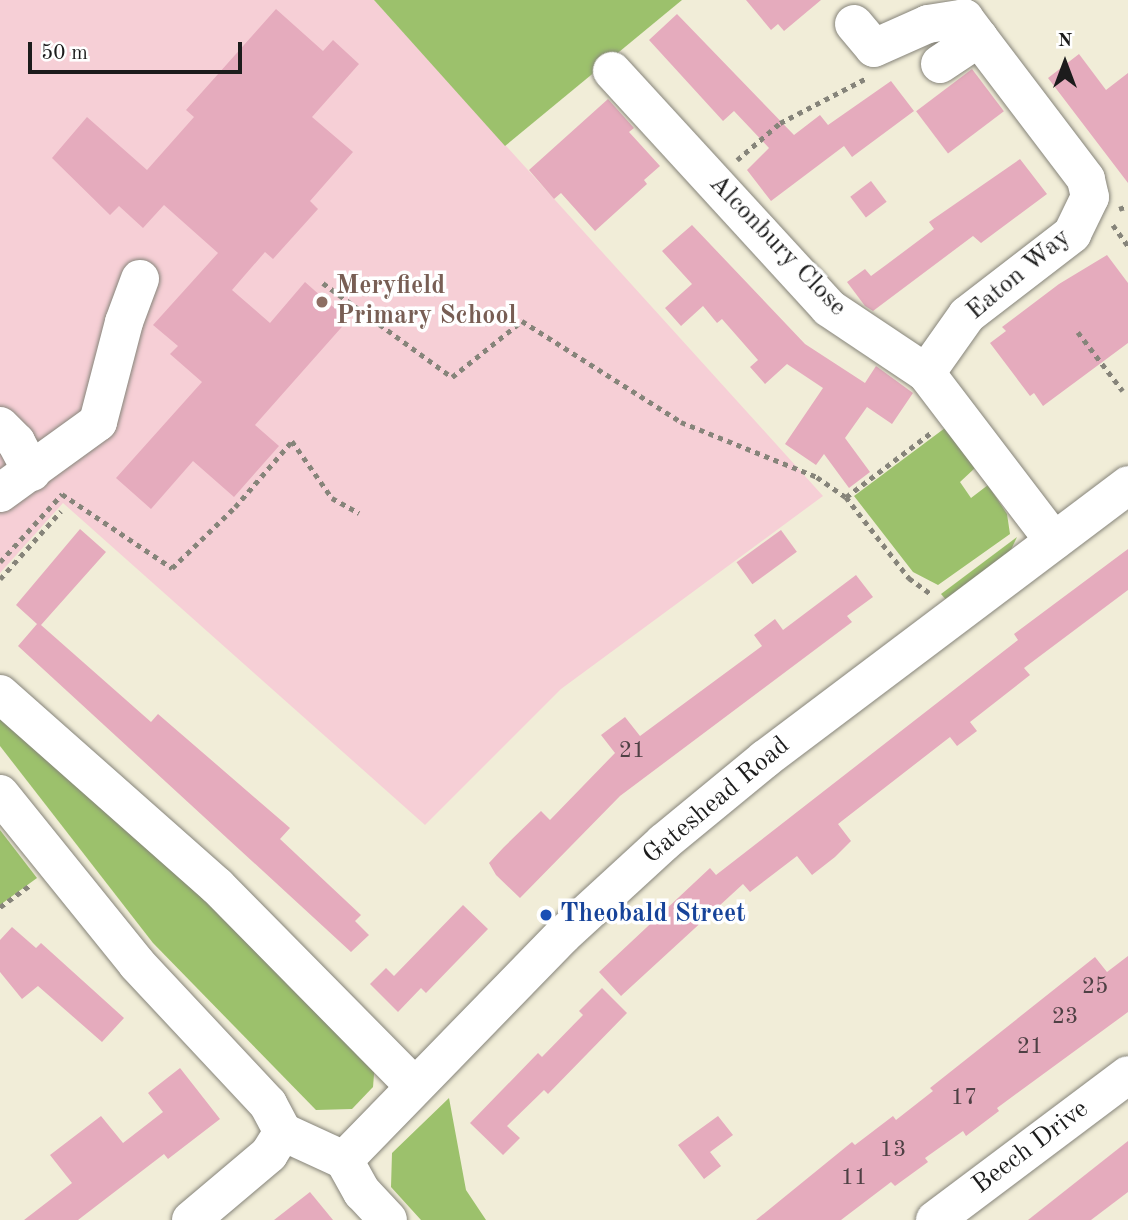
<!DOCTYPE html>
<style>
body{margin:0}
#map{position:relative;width:1128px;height:1220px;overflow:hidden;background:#f1edd8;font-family:"Old Standard TT",serif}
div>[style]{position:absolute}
.built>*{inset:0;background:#f6cfd6}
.green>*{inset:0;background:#9cc16c}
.building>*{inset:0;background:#e5abbd;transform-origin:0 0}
.path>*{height:4.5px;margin-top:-2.25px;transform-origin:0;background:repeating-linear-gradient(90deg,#86847a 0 5px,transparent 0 10px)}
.roads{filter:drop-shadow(0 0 2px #86847a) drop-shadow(0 0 2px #86847a)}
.minor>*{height:38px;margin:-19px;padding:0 19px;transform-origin:19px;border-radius:19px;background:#fff}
.dots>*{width:19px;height:19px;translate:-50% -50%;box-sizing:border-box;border:4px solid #fff;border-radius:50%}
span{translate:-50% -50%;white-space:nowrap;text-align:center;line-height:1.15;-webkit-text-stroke:7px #fff;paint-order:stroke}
.number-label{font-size:23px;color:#4e4044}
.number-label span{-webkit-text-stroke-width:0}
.street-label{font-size:26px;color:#1c1c1c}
.education-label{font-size:26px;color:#785e54;font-weight:700}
.left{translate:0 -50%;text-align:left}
.transit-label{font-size:26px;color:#164399;font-weight:700}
.north{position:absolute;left:1030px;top:28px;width:70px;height:70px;-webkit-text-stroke:5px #fff;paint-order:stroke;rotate:0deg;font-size:19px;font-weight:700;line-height:28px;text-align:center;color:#1c1c1c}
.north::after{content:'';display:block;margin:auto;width:24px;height:32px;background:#1c1c1c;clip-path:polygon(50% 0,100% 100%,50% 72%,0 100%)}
.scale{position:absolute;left:28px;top:42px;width:214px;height:32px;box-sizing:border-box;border:4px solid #1c1c1c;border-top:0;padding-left:9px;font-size:21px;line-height:24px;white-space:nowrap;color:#1c1c1c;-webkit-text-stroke:5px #fff;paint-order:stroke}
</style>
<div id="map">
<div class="built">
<i style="clip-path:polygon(0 0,374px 0,823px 496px,561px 689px,425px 825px,63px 503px,0 573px)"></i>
</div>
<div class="green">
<i style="clip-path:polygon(374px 0,682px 0,505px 146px)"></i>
<i style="clip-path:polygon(945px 428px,975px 468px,960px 482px,971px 498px,988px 485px,1007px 514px,1010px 534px,938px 585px,913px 572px,854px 496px)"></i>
<i style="clip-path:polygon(1017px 537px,1008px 556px,948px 602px,941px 594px)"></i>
<i style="clip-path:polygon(0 706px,375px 1062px,373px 1087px,352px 1109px,316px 1110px,153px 943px,0 746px)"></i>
<i style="clip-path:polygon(0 830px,37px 878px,0 905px)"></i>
<i style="clip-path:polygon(449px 1098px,466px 1190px,486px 1220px,421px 1220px,391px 1187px,392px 1153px)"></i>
</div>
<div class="building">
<i style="clip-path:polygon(746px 0,821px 0,784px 31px,778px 24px,771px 30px)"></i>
<i style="clip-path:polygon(276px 9px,323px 51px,333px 40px,359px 64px,312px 117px,353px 152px,310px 201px,318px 209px,273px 259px,265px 252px,232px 290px,270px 323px,305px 282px,348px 320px,255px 425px,279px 446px,234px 497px,193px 461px,151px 509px,116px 478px,202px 382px,170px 354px,178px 346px,153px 325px,218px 253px,164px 205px,143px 228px,119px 206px,110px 215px,52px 158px,87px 117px,147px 170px,194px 117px,186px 110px)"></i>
<i style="clip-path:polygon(677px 14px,794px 135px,820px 115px,828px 125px,891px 81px,914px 111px,852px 157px,844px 146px,771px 201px,747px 170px,769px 148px,734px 111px,723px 121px,649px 40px)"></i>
<i style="clip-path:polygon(1079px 54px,1106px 90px,1128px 73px,1128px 183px,1048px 78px)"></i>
<i style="left:972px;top:69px;width:53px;height:70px;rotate:53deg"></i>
<i style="clip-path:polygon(608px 99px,634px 128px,629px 132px,660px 166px,644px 180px,647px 184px,595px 231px,561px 193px,554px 199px,529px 170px)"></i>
<i style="clip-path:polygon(1020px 159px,1047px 194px,981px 243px,973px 236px,873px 311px,865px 306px,847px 282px,865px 269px,871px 276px,886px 265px,934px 229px,929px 222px)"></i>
<i style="left:871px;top:181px;width:26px;height:26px;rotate:53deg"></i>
<i style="clip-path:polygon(692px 225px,805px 344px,865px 383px,876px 366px,913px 393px,892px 424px,867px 407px,845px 438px,870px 472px,849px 488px,824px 454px,816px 465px,785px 444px,823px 388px,787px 364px,765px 384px,750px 367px,758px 360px,722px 319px,717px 323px,703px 306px,681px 326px,665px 308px,692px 284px,662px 251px)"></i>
<i style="clip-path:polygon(1107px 255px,1128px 283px,1128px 343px,1043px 406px,1034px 393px,1030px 396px,990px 343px,1006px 331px,1002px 327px,1059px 284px)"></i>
<i style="clip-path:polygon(80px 529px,106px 552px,41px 625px,151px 722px,158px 714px,290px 828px,280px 839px,361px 915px,355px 921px,369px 935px,351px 952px,18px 646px,37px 624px,16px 605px)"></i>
<i style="left:781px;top:530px;width:27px;height:55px;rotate:54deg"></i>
<i style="clip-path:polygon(1128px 549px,1128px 590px,1024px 668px,1030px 675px,970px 722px,977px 731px,957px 746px,950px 737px,838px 824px,851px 841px,835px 857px,812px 875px,797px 856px,750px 892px,743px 884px,621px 996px,599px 972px,710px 868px,716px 875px,1018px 640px,1014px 634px)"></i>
<i style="clip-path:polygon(856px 575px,873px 597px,847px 616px,852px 622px,620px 796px,520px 898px,496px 875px,489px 863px,504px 847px,541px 811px,550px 820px,615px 753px,601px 735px,625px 717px,640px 736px,762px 646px,754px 635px,775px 619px,783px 630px)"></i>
<i style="clip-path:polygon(463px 905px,488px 929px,426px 993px,421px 988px,398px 1012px,370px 984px,386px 968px,394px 976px)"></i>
<i style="clip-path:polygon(12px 927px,36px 948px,41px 943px,124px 1018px,102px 1042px,38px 986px,22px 999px,0 972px,0 940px)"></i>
<i style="clip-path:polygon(1128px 956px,1128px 1012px,997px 1108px,999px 1111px,966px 1136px,963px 1131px,925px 1158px,928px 1162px,895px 1186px,891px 1182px,841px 1220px,756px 1220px,852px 1142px,855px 1145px,893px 1116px,896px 1120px,933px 1091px,930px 1088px,1095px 957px,1107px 972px)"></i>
<i style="clip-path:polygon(602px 988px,627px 1013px,548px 1094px,544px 1090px,507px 1126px,520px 1138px,503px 1155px,470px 1123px,538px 1053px,542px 1057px,583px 1015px,579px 1011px)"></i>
<i style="clip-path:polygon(180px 1068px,220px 1119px,168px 1159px,164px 1154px,78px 1220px,24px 1220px,72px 1183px,50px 1155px,101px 1116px,123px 1143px,163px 1112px,148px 1093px)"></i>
<i style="clip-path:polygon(718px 1116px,733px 1135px,710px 1152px,721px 1166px,704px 1179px,678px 1145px)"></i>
<i style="clip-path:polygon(1128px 1141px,1128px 1192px,1091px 1220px,1028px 1220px)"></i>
<i style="clip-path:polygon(310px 1192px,333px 1220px,274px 1220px)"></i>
</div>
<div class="path">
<i style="left:737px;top:160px;width:57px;rotate:-40.7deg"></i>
<i style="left:780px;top:123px;width:96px;rotate:-27.4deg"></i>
<i style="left:1119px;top:209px;width:9px;rotate:-18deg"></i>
<i style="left:1113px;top:225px;width:26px;rotate:54deg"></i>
<i style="left:323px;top:283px;width:160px;rotate:36.1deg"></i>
<i style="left:452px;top:377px;width:90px;rotate:-38.7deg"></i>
<i style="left:522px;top:321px;width:188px;rotate:32.4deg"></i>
<i style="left:681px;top:422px;width:147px;rotate:22deg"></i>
<i style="left:817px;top:477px;width:35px;rotate:35deg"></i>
<i style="left:846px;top:497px;width:103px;rotate:52.1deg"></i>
<i style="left:909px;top:578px;width:26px;rotate:36deg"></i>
<i style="left:1078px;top:332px;width:74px;rotate:52.7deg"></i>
<i style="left:846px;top:497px;width:108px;rotate:-37.1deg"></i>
<i style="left:0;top:562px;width:92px;rotate:-47.6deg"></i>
<i style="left:62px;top:494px;width:133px;rotate:33.9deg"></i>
<i style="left:172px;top:568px;width:88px;rotate:-44.1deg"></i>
<i style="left:235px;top:507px;width:87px;rotate:-49.2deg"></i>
<i style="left:292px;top:441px;width:70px;rotate:54.9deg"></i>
<i style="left:332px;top:498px;width:31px;rotate:29deg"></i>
<i style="left:0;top:579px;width:91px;rotate:-48.1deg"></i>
<i style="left:0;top:907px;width:39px;rotate:-36deg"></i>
</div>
<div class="roads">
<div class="minor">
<i style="left:854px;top:24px;width:31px;rotate:50deg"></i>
<i style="left:874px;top:48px;width:59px;rotate:-24deg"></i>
<i style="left:928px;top:24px;width:37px;rotate:-9deg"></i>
<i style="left:940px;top:64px;width:47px;rotate:-33.7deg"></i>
<i style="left:979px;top:38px;width:25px;rotate:-127deg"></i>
<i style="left:612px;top:71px;width:321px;rotate:47.5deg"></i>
<i style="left:829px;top:308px;width:117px;rotate:33.8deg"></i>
<i style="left:926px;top:373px;width:211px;rotate:52.7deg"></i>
<i style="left:926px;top:373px;width:71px;rotate:-54.7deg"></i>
<i style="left:967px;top:315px;width:133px;rotate:-37.6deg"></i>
<i style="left:1072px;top:234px;width:41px;rotate:-64.1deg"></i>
<i style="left:1090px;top:197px;width:18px;rotate:-103deg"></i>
<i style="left:1086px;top:179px;width:177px;rotate:-127.2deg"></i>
<i style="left:0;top:426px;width:23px;rotate:45deg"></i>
<i style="left:16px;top:442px;width:34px;rotate:62deg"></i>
<i style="left:0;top:493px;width:121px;rotate:-35.9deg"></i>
<i style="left:98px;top:422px;width:103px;rotate:-75.4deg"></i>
<i style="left:124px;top:322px;width:46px;rotate:-69.6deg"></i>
<i style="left:0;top:694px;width:290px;rotate:41.5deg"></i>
<i style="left:217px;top:886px;width:279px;rotate:45.4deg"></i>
<i style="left:0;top:794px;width:218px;rotate:51.1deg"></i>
<i style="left:137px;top:964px;width:192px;rotate:46.9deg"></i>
<i style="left:268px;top:1104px;width:32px;rotate:62deg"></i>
<i style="left:283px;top:1132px;width:67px;rotate:24.7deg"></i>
<i style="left:344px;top:1160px;width:37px;rotate:61deg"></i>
<i style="left:362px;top:1192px;width:38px;rotate:47deg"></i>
<i style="left:344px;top:1160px;width:314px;rotate:-45.8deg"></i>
<i style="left:563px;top:935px;width:137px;rotate:-42.6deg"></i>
<i style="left:664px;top:842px;width:131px;rotate:-39.4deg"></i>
<i style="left:765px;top:759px;width:455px;rotate:-37deg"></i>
<i style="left:191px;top:1220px;width:102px;rotate:-40.2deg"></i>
<i style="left:269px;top:1154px;width:26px;rotate:-58deg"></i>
<i style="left:935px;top:1220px;width:241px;rotate:-36.9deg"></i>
</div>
</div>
<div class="dots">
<i style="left:322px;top:302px;background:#8d6e63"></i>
<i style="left:546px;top:915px;background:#1a4fb4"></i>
</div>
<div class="number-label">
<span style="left:632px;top:751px">21</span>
<span style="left:1095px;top:987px">25</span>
<span style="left:1065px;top:1017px">23</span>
<span style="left:1030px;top:1047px">21</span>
<span style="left:964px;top:1098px">17</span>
<span style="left:893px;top:1150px">13</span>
<span style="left:854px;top:1178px">11</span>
</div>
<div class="street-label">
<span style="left:777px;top:246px;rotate:46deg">Alconbury Close</span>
<span style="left:1019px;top:275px;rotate:-40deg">Eaton Way</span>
<span style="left:717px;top:801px;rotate:-40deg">Gateshead Road</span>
<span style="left:1031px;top:1148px;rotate:-37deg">Beech Drive</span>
</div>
<div class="education-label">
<span class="left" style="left:336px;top:302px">Meryfield<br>Primary School</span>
</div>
<div class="transit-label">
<span class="left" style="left:560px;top:915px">Theobald Street</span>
</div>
<div class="north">N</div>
<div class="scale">50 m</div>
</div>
